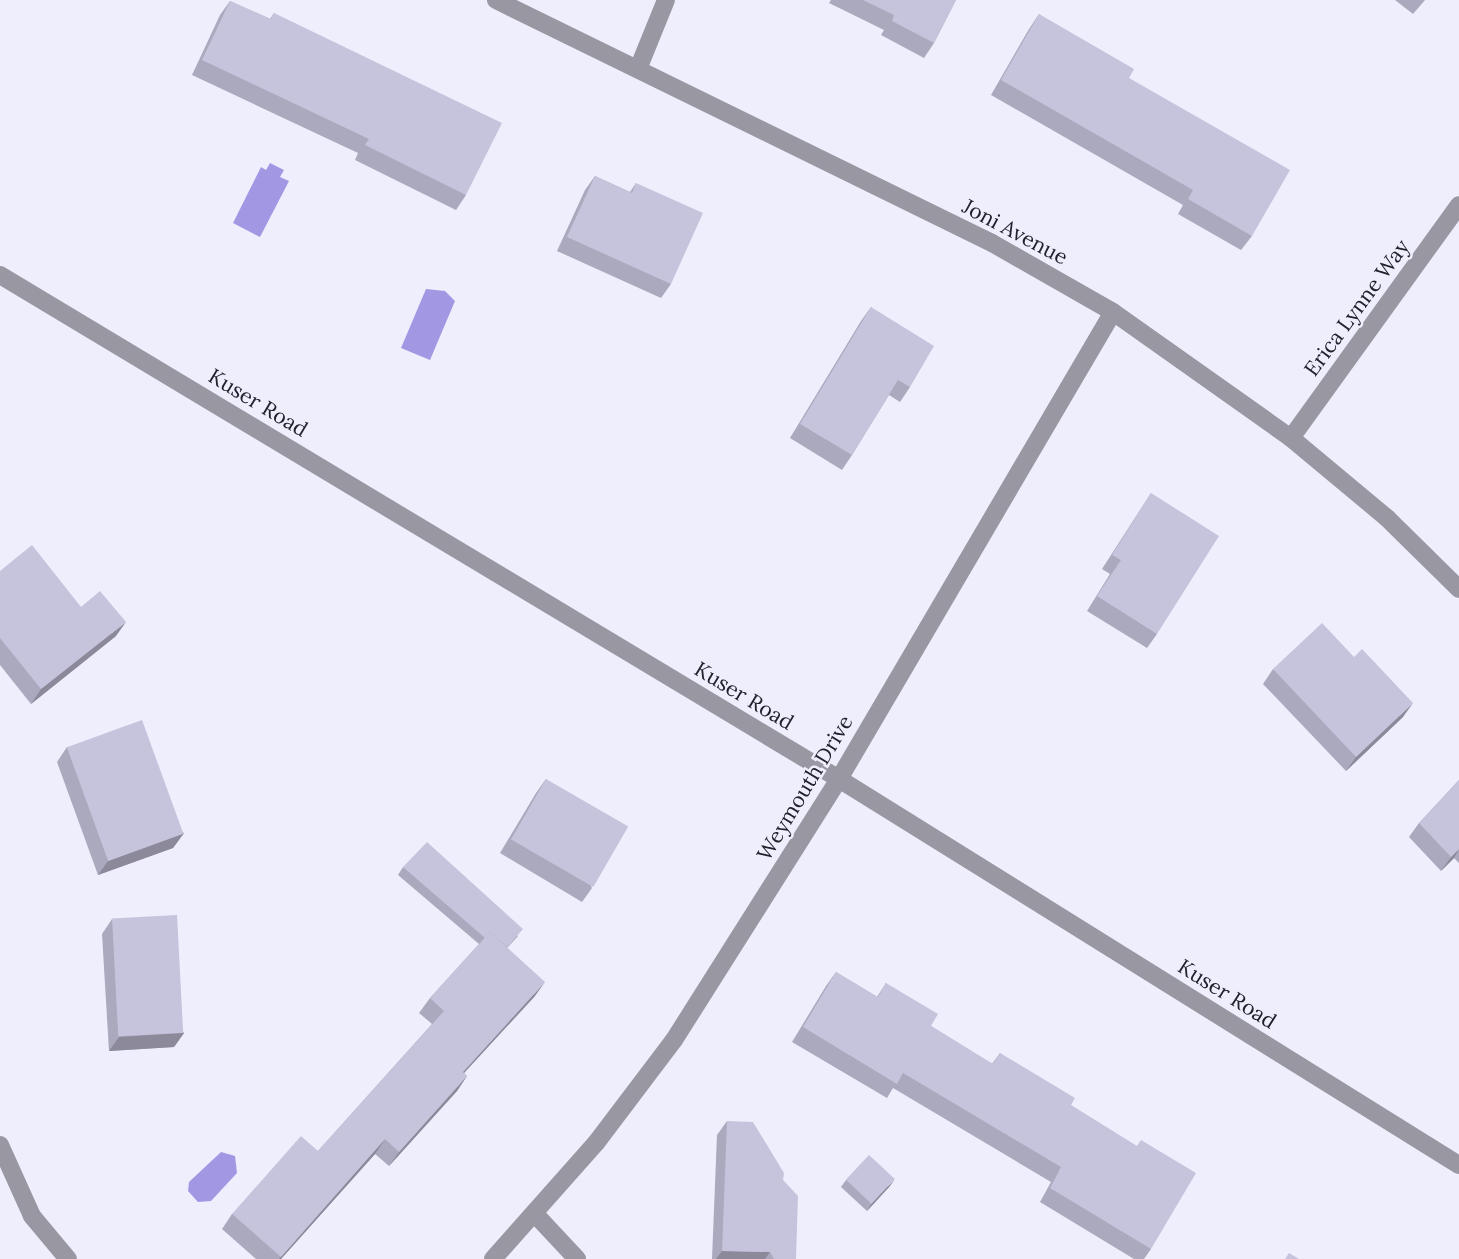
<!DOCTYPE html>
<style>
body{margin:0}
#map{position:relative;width:1459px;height:1259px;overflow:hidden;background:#efeefd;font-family:Lora,serif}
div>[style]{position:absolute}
.water>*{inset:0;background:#a197e3}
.minor>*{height:18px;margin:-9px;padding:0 9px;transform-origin:9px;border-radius:9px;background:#9897a2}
.wall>*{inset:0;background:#aaa9bd}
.shaded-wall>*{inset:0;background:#8b899a}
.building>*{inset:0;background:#c6c4dc;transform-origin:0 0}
span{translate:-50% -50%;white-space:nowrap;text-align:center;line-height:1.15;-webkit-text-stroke:5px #efeefd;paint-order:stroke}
.street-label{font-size:21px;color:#22212a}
</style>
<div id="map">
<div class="water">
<i style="clip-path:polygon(270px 163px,284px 170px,280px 177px,289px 181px,260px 237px,233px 223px,261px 167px,266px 170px)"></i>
<i style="clip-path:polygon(426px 289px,445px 291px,455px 301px,430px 360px,401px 348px)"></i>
<i style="clip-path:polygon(221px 1152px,235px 1156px,237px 1173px,211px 1201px,198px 1202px,188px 1191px,189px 1182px)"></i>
</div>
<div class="minor">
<i style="left:496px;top:0;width:552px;rotate:26.1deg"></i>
<i style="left:992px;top:243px;width:139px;rotate:29.7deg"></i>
<i style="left:1113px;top:312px;width:218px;rotate:35.3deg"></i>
<i style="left:1291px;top:438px;width:125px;rotate:39.8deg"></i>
<i style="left:1387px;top:518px;width:101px;rotate:44.6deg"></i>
<i style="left:638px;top:69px;width:74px;rotate:-67.9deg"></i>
<i style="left:0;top:275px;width:979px;rotate:30.99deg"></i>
<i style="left:839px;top:779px;width:730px;rotate:31.91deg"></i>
<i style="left:1291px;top:438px;width:287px;rotate:-54.2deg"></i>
<i style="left:0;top:1145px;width:78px;rotate:65.7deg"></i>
<i style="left:32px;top:1216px;width:56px;rotate:50.1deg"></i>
<i style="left:534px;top:1213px;width:63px;rotate:46.9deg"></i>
<i style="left:493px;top:1259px;width:155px;rotate:-48.4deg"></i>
<i style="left:596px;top:1143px;width:129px;rotate:-52.9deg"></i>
<i style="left:674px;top:1040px;width:309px;rotate:-57.7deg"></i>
<i style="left:839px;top:779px;width:541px;rotate:-59.6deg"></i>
</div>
<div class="wall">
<i style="clip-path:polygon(831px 0,956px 0,934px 43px,924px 58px,881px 35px,884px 30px,829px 3px)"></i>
<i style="clip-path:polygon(1395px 0,1425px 0,1413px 14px)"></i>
<i style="clip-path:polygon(230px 1px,270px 19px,274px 13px,466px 195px,456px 210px,355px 160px,358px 153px,192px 75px,220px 15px)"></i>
<i style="clip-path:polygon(1039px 14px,1129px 78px,1252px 236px,1241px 250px,1178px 214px,1183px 205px,991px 95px,1029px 29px)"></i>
<i style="clip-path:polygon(595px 176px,630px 192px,636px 183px,671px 284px,661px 298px,557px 251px,585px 190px)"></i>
<i style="clip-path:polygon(871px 307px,910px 387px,900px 402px,889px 395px,852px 455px,842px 470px,790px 438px,861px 321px)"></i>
<i style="clip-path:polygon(1151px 493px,1157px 634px,1147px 648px,1087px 611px,1110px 574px,1102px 569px)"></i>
<i style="clip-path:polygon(0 571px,81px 607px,116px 636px,31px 704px,0 665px)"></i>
<i style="clip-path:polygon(1273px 669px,1403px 717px,1346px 771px,1263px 684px)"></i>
<i style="clip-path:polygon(67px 747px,184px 833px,173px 848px,98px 875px,57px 762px)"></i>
<i style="clip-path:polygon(546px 779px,592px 888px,582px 902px,500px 853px,536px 793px)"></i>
<i style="clip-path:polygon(1459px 780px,1459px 863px,1454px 858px,1441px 871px,1409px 837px,1419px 823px)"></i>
<i style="clip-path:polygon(403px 867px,518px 936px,507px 948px,535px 996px,464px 1073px,467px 1076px,457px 1091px,389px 1166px,375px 1154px,281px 1259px,256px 1259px,222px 1229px,232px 1214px,318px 1151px,432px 1024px,419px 1013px,430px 998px,479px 944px,398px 875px)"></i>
<i style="clip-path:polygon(112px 919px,184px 1033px,174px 1047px,109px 1051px,102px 934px)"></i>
<i style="clip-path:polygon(836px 972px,877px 997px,886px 983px,931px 1026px,992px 1064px,1000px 1053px,1071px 1105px,1151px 1249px,1144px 1259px,1134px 1259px,1040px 1202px,1051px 1182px,893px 1088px,887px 1098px,792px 1042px,826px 986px)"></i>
<i style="clip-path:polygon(727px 1121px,783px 1180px,796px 1259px,712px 1259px,717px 1135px)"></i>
<i style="clip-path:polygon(846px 1180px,890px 1186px,867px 1211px,841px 1187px)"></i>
</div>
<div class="shaded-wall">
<i style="clip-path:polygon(126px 622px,116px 636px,31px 704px,41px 689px)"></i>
<i style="clip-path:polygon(1413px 703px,1403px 717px,1346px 771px,1356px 757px)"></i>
<i style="clip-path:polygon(184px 833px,173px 848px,98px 875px,108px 861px)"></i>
<i style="clip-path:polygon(1459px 849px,1454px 858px,1441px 871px,1451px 857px)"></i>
<i style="clip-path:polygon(545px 982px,535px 996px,452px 1086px,463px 1072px)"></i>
<i style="clip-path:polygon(184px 1033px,174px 1047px,109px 1051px,119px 1037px)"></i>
<i style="clip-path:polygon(467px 1076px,457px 1091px,389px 1166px,399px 1152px)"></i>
<i style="clip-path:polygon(385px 1139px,375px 1154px,281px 1259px,279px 1259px)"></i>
<i style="clip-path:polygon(895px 1179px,890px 1186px,867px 1211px,872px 1203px)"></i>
<i style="clip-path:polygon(722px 1251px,770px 1252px,765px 1259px,716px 1259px)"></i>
</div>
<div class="building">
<i style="clip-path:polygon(863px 0,956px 0,934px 43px,892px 21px,894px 15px)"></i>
<i style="clip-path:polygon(230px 1px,271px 19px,274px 13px,502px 123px,466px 195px,365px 145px,369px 139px,202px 60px)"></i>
<i style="clip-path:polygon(1039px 14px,1134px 69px,1129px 78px,1290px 170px,1252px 236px,1188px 199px,1193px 190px,1001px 80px)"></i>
<i style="clip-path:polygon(595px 176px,632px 193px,636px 183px,703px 213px,671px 284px,567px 237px)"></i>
<i style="clip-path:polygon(871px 307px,934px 346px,910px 387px,898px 380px,852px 455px,800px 424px)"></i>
<i style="clip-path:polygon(1151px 493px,1219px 536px,1157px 634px,1097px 596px,1121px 560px,1112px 555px)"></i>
<i style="clip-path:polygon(32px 545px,81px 607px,100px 591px,126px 622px,41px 689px,0 638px,0 571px)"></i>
<i style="clip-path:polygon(1322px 623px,1354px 657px,1362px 649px,1413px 703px,1356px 757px,1273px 669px)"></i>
<i style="left:142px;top:720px;width:121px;height:80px;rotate:70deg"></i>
<i style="left:546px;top:779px;width:95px;height:70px;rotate:30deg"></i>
<i style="clip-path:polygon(1459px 780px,1459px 849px,1451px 857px,1419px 823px)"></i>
<i style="clip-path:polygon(427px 842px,523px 929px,507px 947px,490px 932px,485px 938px,403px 867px)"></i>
<i style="left:177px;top:915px;width:118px;height:65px;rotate:87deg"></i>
<i style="clip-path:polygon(490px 932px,545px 982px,463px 1072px,467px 1076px,399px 1152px,385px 1139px,281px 1257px,232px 1214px,301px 1136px,318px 1151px,444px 1011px,430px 998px)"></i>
<i style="clip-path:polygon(836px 972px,878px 997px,886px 983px,938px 1014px,931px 1026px,993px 1064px,1000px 1053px,1075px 1098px,1071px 1105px,1137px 1146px,1141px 1140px,1196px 1173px,1151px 1249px,1050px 1188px,1061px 1167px,903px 1073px,897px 1084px,803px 1027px)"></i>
<i style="clip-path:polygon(727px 1121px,753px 1122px,784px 1173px,783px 1180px,798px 1196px,796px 1259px,774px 1259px,770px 1252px,722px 1251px)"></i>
<i style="left:869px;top:1155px;width:35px;height:34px;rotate:43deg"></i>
<i style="clip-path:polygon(1289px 1253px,1299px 1259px,1285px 1259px)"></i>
</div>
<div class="street-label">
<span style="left:1015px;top:232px;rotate:28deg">Joni Avenue</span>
<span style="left:1357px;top:308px;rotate:-54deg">Erica Lynne Way</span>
<span style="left:258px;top:403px;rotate:31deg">Kuser Road</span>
<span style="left:744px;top:696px;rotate:31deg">Kuser Road</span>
<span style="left:805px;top:788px;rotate:-59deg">Weymouth Drive</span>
<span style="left:1227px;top:994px;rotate:32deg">Kuser Road</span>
</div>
</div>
